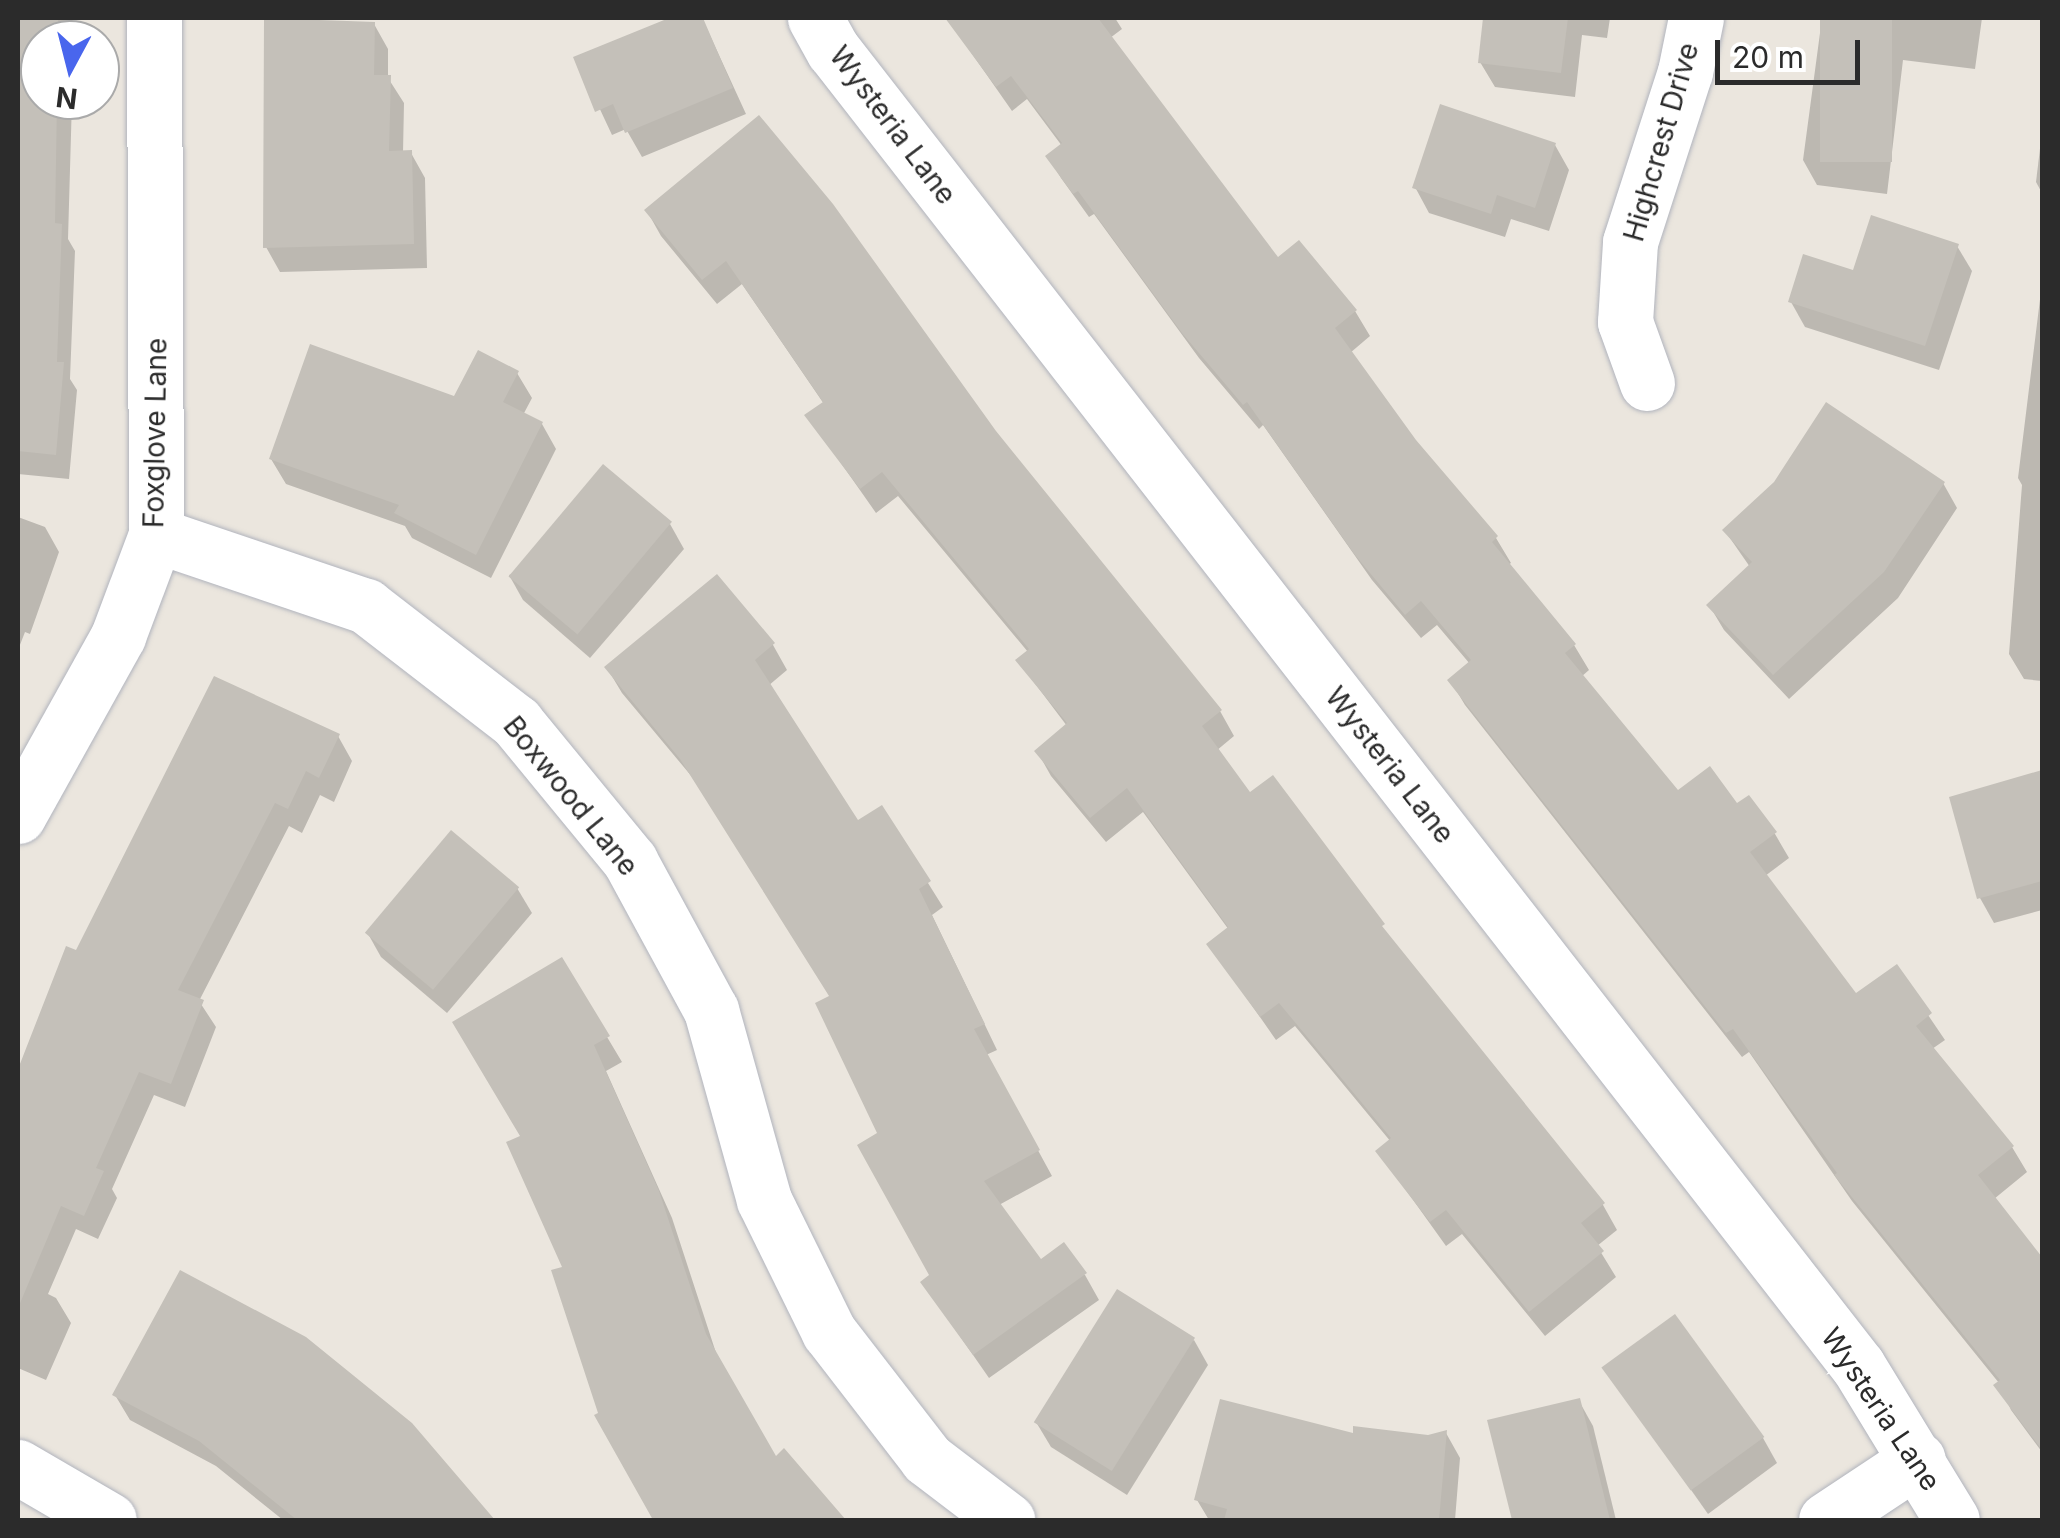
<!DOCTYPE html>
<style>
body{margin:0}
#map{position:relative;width:2060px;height:1538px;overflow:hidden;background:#ebe6de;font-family:Inter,sans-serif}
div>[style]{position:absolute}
.shadow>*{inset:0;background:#0003}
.building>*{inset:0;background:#c4c0b9;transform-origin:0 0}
.roads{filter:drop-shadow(0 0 2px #b1b4bd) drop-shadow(0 0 2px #b1b4bd)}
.minor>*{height:55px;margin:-27.5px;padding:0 27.5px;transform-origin:27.5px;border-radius:27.5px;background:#fff}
span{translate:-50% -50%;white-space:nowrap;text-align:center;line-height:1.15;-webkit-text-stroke:10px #fff;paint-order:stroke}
.street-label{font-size:28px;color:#2b2b2b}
.frame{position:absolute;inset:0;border:20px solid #2b2b2b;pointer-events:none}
.north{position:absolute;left:20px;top:20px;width:100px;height:100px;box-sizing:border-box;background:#fff;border:2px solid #aaa;border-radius:50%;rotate:187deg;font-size:28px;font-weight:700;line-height:40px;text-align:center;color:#2b2b2b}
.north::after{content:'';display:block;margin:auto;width:35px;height:45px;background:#4966ed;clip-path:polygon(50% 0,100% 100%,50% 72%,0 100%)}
.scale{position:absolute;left:1715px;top:40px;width:145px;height:45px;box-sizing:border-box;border:5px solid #2b2b2b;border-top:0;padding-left:12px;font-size:30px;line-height:35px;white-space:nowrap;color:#2b2b2b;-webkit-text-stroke:8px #fff;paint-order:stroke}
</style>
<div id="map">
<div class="shadow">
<i style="clip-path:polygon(18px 18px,71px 18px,74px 23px,73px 40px,40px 40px,40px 100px,72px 100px,68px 239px,75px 251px,70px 379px,77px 390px,69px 479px,18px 474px)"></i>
<i style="clip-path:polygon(675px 18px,702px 18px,746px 114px,642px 157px,626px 129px,612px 135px,576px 58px)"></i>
<i style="clip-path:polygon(947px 18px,1115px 18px,1122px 29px,1110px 38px,1278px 261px,1355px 311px,1370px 336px,1350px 353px,1414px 441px,1496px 538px,1511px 563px,1508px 565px,1574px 645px,1589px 670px,1581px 677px,1677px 794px,1737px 806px,1775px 834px,1789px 858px,1765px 876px,1856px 997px,1896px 968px,1945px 1040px,1932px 1049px,2012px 1147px,2027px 1172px,1994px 1199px,2042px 1261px,2042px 1452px,2011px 1410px,1999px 1383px,1852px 1201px,1749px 1052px,1742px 1057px,1465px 705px,1450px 680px,1470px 664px,1437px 625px,1421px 638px,1372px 580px,1263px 425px,1259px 429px,1199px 358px,1094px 214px,1089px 217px,1061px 178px,1048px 156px,1062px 146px,1027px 99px,1012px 111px)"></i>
<i style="clip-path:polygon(1486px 18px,1610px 18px,1607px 38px,1582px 35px,1575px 97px,1495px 87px,1480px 62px)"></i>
<i style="clip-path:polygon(1822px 18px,1982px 18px,1975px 69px,1903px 60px,1887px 194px,1817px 185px,1803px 160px)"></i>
<i style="clip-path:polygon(374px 24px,388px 49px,388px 78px,404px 103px,403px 153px,411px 153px,425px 178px,427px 268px,280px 272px,266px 247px)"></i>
<i style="clip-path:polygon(759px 118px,994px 432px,1220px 711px,1234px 736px,1216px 751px,1250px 795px,1273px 779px,1394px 945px,1603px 1205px,1617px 1230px,1597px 1246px,1616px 1277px,1545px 1336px,1462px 1234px,1446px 1246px,1378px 1151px,1391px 1142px,1295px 1026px,1276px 1040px,1209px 944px,1229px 930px,1143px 812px,1106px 842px,1051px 776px,1037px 751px,1067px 726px,1018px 661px,1028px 652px,898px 496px,876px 513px,808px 416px,824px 404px,742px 284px,717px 304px,661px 236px,647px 211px)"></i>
<i style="clip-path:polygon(2042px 132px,2042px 193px,2036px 182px)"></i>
<i style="clip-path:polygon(1555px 145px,1569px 170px,1549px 231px,1511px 219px,1505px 237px,1429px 213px,1415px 187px)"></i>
<i style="clip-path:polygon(1957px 246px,1972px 271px,1939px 370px,1805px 327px,1791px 302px,1854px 273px)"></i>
<i style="clip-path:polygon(2042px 283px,2042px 681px,2024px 679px,2009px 654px,2022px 485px,2018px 478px)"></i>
<i style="clip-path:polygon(517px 373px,532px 398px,523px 415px,542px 424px,556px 449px,491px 578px,412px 538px,405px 526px,286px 484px,271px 459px,456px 399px)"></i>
<i style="clip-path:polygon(1943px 483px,1957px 508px,1898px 598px,1789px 699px,1724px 630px,1709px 605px,1750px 567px,1725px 531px)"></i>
<i style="clip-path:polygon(18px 517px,45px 527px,59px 552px,30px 634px,25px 632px,18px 650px)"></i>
<i style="clip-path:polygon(670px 524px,684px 549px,590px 658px,523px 600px,509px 575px)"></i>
<i style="clip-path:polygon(717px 577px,773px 645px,787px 670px,768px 686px,857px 823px,881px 808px,943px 907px,932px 915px,997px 1050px,986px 1055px,1052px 1176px,999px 1205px,1041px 1262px,1085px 1275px,1099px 1300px,989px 1378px,923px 1283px,932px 1276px,832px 998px,698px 784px,622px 693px,607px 668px)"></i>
<i style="clip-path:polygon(338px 736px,352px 761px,334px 802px,320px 795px,302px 833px,289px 826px,199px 1001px,216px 1027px,185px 1107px,154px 1095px,112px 1189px,117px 1198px,98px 1239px,76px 1229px,48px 1294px,56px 1298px,71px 1323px,46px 1380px,18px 1368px,18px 1076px,67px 949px,78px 953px)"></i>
<i style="clip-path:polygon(2040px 774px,2042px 910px,1994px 923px,1980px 898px)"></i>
<i style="clip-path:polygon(517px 888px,532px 913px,447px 1013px,381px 957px,367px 932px)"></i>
<i style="clip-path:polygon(561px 960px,622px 1062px,606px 1071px,672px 1218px,719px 1362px,775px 1459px,784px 1452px,842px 1520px,656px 1520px,597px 1416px,602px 1414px,565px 1268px,523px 1137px)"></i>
<i style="clip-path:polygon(1194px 1340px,1208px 1365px,1127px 1495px,1051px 1447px,1036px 1422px)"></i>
<i style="clip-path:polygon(1605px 1368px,1763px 1438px,1777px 1463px,1708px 1514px)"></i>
<i style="clip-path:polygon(115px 1395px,410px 1424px,491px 1520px,283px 1520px,216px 1466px,130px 1420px)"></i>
<i style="clip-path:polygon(1579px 1401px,1593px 1426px,1616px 1520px,1514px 1520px,1490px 1422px)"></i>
<i style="clip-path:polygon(1446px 1433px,1460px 1458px,1455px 1520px,1209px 1520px,1197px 1500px,1355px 1436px,1428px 1438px)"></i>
</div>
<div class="building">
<i style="clip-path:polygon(18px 18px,58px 18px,58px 40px,40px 40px,40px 100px,57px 100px,55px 223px,62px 224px,57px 362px,64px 362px,56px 455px,18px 451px)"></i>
<i style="clip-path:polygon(264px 18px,375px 22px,374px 75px,391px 75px,389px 151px,412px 150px,414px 244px,263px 248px)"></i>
<i style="clip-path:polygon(669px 18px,703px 18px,733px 88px,625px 133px,613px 104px,595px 112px,573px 57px)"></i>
<i style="clip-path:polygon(945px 18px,1098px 18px,1278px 257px,1299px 240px,1357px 310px,1335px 328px,1416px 440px,1498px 536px,1492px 542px,1576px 644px,1565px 653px,1678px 790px,1710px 766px,1737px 803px,1749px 795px,1777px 832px,1750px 852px,1856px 993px,1897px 964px,1932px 1013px,1916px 1026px,2014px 1146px,1978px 1175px,2042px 1257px,2042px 1450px,1993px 1385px,2000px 1380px,1834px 1175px,1837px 1173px,1733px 1029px,1726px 1033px,1447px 680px,1471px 660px,1421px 601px,1405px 615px,1355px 555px,1247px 402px,1243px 405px,1182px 333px,1078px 191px,1073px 194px,1045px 156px,1062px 143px,1011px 76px,996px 87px)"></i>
<i style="clip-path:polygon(1483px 18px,1568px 18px,1561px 73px,1478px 63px)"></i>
<i style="left:1820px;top:18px;width:72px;height:144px"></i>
<i style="clip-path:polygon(1440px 104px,1556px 143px,1535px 208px,1497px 195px,1491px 214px,1412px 188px)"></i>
<i style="clip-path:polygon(759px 115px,833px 204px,996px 431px,1222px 710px,1202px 726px,1250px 792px,1273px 775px,1385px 924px,1382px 926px,1605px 1203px,1581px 1223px,1604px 1251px,1529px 1312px,1446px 1210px,1430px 1222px,1375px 1151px,1391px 1138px,1279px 1003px,1260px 1017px,1206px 944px,1228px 927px,1127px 788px,1090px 818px,1034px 751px,1067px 723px,1015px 660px,1029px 649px,882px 472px,860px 489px,804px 415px,823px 402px,726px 261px,702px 280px,644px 210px)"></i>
<i style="clip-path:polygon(1871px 215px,1959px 244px,1925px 346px,1788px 302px,1803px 254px,1853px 270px)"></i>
<i style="clip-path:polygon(310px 344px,454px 396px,478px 350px,519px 371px,503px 402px,543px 422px,476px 555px,394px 513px,399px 505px,269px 459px)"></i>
<i style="clip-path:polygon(1826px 402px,1945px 482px,1884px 572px,1773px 675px,1706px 605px,1752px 562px,1722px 530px,1774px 482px)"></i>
<i style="left:603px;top:464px;width:90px;height:147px;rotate:40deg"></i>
<i style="clip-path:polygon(717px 574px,775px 643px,755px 660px,858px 820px,882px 805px,931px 881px,919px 889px,985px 1024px,974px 1029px,1040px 1150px,984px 1181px,1041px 1259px,1064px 1242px,1087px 1273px,973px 1355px,920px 1282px,929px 1275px,857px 1145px,877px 1133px,815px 1003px,829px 996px,680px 759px,604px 667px)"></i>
<i style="clip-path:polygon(214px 676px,340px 734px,319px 778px,306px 771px,288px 809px,275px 803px,178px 990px,204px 1000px,171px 1084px,139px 1072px,96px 1168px,104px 1171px,84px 1216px,61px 1206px,18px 1308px,18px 1069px,66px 946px,76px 950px)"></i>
<i style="clip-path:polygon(2042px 770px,2042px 881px,1977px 899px,1949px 797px)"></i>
<i style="left:451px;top:830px;width:89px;height:134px;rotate:40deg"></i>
<i style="clip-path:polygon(562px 957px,610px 1036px,594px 1045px,659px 1191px,706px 1334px,776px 1456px,784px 1448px,846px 1520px,653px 1520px,594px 1415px,598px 1413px,551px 1270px,562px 1267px,506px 1142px,520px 1136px,452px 1022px)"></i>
<i style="clip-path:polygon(180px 1270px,306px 1337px,412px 1423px,495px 1520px,297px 1520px,199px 1441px,112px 1395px)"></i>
<i style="left:1117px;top:1289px;width:92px;height:157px;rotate:32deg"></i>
<i style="left:1675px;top:1314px;width:152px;height:91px;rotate:54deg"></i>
<i style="clip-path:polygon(1580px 1398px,1610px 1520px,1512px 1520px,1487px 1420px)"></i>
<i style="clip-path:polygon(1220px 1399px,1353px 1433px,1353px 1426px,1428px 1435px,1447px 1430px,1439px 1520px,1224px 1520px,1227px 1509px,1194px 1500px)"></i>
</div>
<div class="roads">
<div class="minor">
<i style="left:815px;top:18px;width:37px;rotate:61deg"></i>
<i style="left:833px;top:50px;width:1668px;rotate:52.09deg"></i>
<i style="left:1858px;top:1366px;width:180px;rotate:58.6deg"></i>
<i style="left:1647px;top:383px;width:65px;rotate:-109.8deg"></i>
<i style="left:1625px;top:322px;width:80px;rotate:-86.4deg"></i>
<i style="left:1630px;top:242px;width:179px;rotate:-72.1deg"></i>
<i style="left:1685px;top:72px;width:55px;rotate:-78.5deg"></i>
<i style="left:156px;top:535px;width:222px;rotate:18.7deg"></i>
<i style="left:366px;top:606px;width:190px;rotate:37.7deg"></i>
<i style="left:516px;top:722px;width:180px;rotate:50.6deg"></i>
<i style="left:630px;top:861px;width:170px;rotate:61.5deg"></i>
<i style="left:711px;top:1010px;width:197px;rotate:74.4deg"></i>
<i style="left:764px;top:1200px;width:147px;rotate:63.8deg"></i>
<i style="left:829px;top:1332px;width:160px;rotate:52.3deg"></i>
<i style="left:927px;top:1459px;width:101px;rotate:37.3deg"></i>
<i style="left:18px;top:816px;width:206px;rotate:-60.9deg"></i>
<i style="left:118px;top:636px;width:108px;rotate:-69.4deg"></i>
<i style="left:156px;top:535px;width:517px;rotate:-90.22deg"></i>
<i style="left:18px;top:1467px;width:105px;rotate:30.2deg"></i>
<i style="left:1826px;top:1520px;width:110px;rotate:-33.5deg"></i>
</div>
</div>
<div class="street-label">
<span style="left:893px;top:125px;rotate:53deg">Wysteria Lane</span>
<span style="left:1661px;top:142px;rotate:-74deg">Highcrest Drive</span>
<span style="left:155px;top:433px;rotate:-89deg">Foxglove Lane</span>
<span style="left:1390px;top:765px;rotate:52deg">Wysteria Lane</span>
<span style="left:571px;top:796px;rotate:51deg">Boxwood Lane</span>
<span style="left:1881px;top:1409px;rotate:56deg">Wysteria Lane</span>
</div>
<div class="frame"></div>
<div class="north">N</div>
<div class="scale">20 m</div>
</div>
